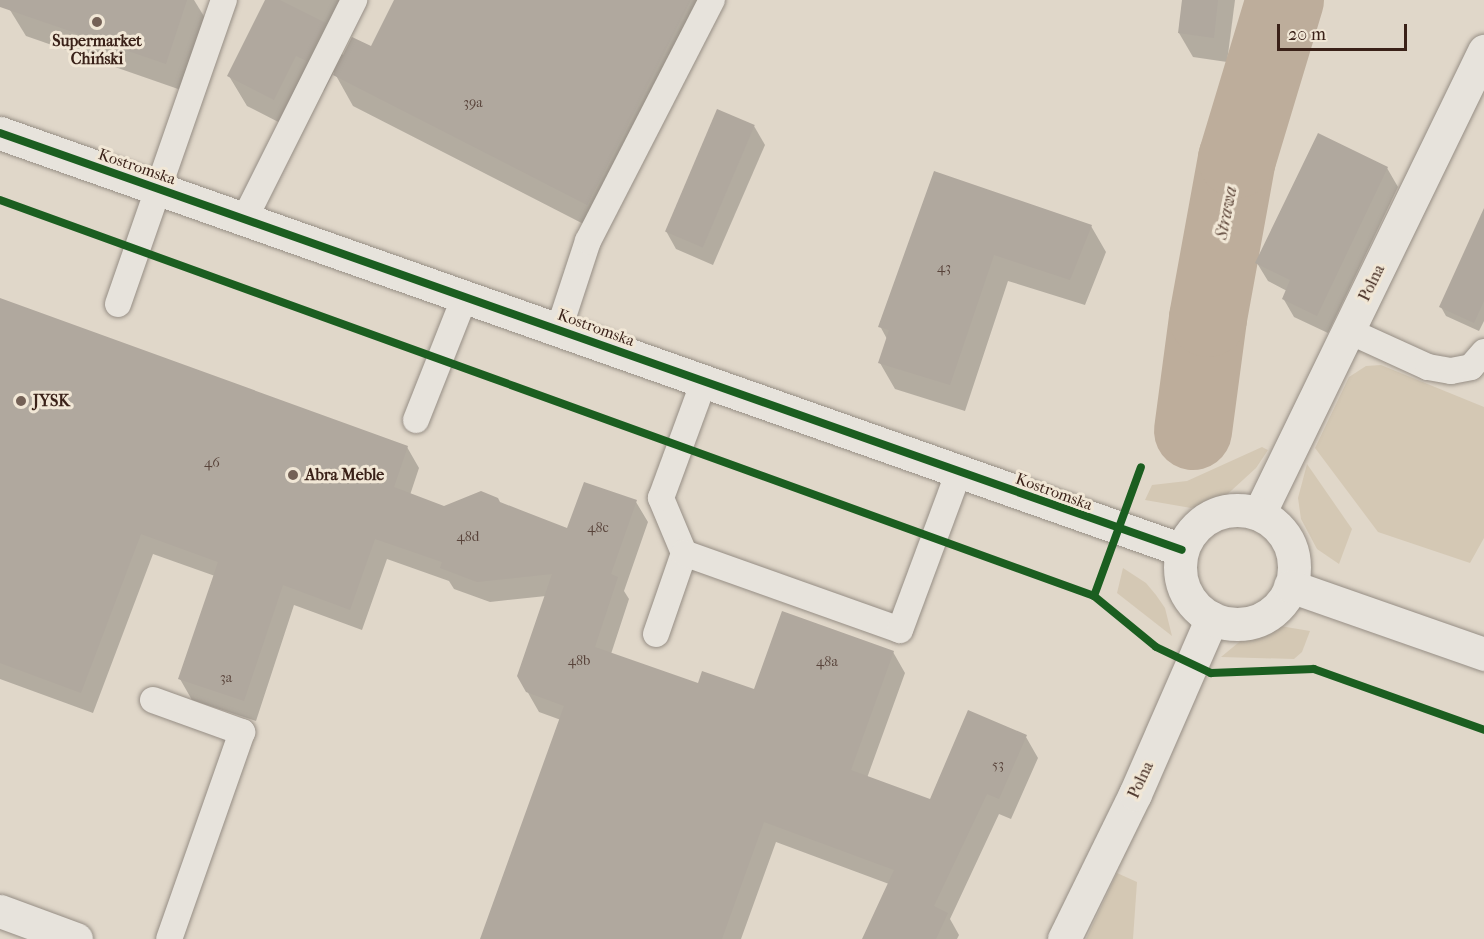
<!DOCTYPE html>
<meta charset="utf-8">
<style>
body{margin:0}
#map{position:relative;width:1484px;height:939px;overflow:hidden;background:#e0d7c9;font-family:"IM FELL French Canon",serif}
div>[style]{position:absolute}
.green>*{inset:0;background:#d4c8b4}
.water>*{inset:0;background:#bdad9b}
.shadow>*{inset:0;background:#0003}
.river>*{height:78px;margin:-39px;padding:0 39px;transform-origin:39px;border-radius:39px;background:#bdad9b}
.building>*{inset:0;background:#b0a89e;transform-origin:0 0}
.roads{filter:drop-shadow(0 0 2px #968e85) drop-shadow(0 0 2px #968e85)}
.service>*{height:26px;margin:-13px;padding:0 13px;transform-origin:13px;border-radius:13px;background:#e7e3dc}
.minor>*{height:33px;margin:-16.5px;padding:0 16.5px;transform-origin:16.5px;border-radius:16.5px;background:#e7e3dc}
.tertiary>*{height:33px;margin:-16.5px;padding:0 16.5px;transform-origin:16.5px;border-radius:16.5px;background:#e7e3dc}
.tertiary>.ring{margin:-16.5px;padding:0;box-sizing:content-box;background:none;border:33px solid #e7e3dc;border-radius:50%}
.cycleway>*{height:8px;margin:-4px;padding:0 4px;transform-origin:4px;border-radius:4px;background:#1b5e20}
.dots>*{width:16px;height:16px;translate:-50% -50%;box-sizing:border-box;border:3px solid #f1e7d6;border-radius:50%}
span{translate:-50% -50%;white-space:nowrap;text-align:center;line-height:1.15;-webkit-text-stroke:6px #f1e7d6;paint-order:stroke}
.number-label{font-size:14px;color:#58433a}
.number-label span{-webkit-text-stroke-width:0}
.poi-label{font-size:16px;color:#3a2118;font-weight:700}
.left{translate:0 -50%;text-align:left}
.street-label{font-size:16px;color:#3a2118}
.water-label{font-size:18px;color:#634c3f;font-style:italic}
.scale{position:absolute;left:1277px;top:24px;width:130px;height:27px;box-sizing:border-box;border:3px solid #3a2118;border-top:0;padding-left:8px;font-size:18px;line-height:21px;white-space:nowrap;color:#3a2118;-webkit-text-stroke:4px #f1e7d6;paint-order:stroke}
</style>
<div id="map">
<div class="green">
<i style="clip-path:polygon(1381px 365px,1484px 407px,1484px 538px,1470px 563px,1378px 532px,1315px 448px,1349px 377px,1366px 366px)"></i>
<i style="clip-path:polygon(1262px 447px,1268px 450px,1256px 468px,1220px 501px,1191px 508px,1145px 500px,1152px 485px,1187px 481px)"></i>
<i style="clip-path:polygon(1307px 464px,1352px 529px,1339px 564px,1317px 549px,1301px 519px,1298px 498px)"></i>
<i style="clip-path:polygon(1123px 568px,1146px 583px,1156px 595px,1165px 608px,1172px 636px,1117px 593px)"></i>
<i style="clip-path:polygon(1280px 626px,1310px 631px,1302px 652px,1294px 659px,1221px 657px,1244px 638px)"></i>
<i style="clip-path:polygon(1117px 873px,1137px 882px,1133px 939px,1086px 939px)"></i>
</div>
<div class="water">
<i style="clip-path:polygon(1196px 337px,1227px 337px,1213px 351px,1201px 436px,1183px 435px)"></i>
</div>
<div class="shadow">
<i style="clip-path:polygon(14px 0,194px 0,205px 18px,181px 90px,26px 36px,10px 10px)"></i>
<i style="clip-path:polygon(267px 0,343px 0,328px 30px,344px 57px,372px 48px,396px 0,724px 0,605px 235px,353px 106px,334px 72px,324px 91px,314px 85px,292px 129px,247px 106px,229px 76px)"></i>
<i style="clip-path:polygon(1183px 0,1235px 0,1227px 62px,1193px 57px,1179px 33px)"></i>
<i style="clip-path:polygon(754px 126px,765px 145px,713px 265px,676px 249px,666px 231px)"></i>
<i style="clip-path:polygon(1318px 135px,1387px 168px,1398px 187px,1328px 333px,1294px 317px,1283px 298px,1287px 291px,1268px 281px,1257px 263px)"></i>
<i style="clip-path:polygon(934px 173px,1091px 226px,1106px 252px,1085px 305px,1008px 281px,965px 411px,895px 389px,880px 363px,887px 339px,880px 326px)"></i>
<i style="clip-path:polygon(1484px 211px,1484px 321px,1479px 331px,1446px 316px,1441px 307px)"></i>
<i style="clip-path:polygon(0 301px,407px 447px,419px 468px,410px 495px,444px 507px,501px 505px,568px 530px,636px 502px,648px 522px,624px 591px,629px 599px,611px 654px,699px 685px,754px 691px,893px 652px,905px 673px,867px 778px,930px 801px,1026px 737px,1038px 758px,1011px 819px,999px 814px,950px 919px,959px 935px,957px 939px,863px 939px,889px 884px,776px 842px,741px 939px,482px 939px,561px 720px,539px 712px,527px 691px,546px 596px,490px 602px,454px 589px,449px 581px,387px 559px,362px 630px,294px 605px,256px 721px,192px 700px,180px 679px,215px 576px,153px 554px,93px 713px,0 679px)"></i>
</div>
<div class="river">
<i style="left:1193px;top:431px;width:114px;rotate:-82.4deg"></i>
<i style="left:1208px;top:318px;width:162px;rotate:-79.7deg"></i>
<i style="left:1237px;top:159px;width:166px;rotate:-73.2deg"></i>
</div>
<div class="building">
<i style="clip-path:polygon(0 0,187px 0,166px 64px,0 7px)"></i>
<i style="clip-path:polygon(265px 0,280px 0,326px 23px,307px 61px,296px 56px,274px 100px,227px 76px)"></i>
<i style="clip-path:polygon(394px 0,691px 0,587px 205px,333px 75px,352px 37px,371px 46px)"></i>
<i style="clip-path:polygon(1182px 0,1218px 0,1214px 38px,1178px 33px)"></i>
<i style="left:717px;top:109px;width:41px;height:133px;rotate:23deg"></i>
<i style="clip-path:polygon(1318px 133px,1388px 167px,1317px 316px,1282px 299px,1290px 280px,1255px 263px)"></i>
<i style="clip-path:polygon(934px 171px,1092px 225px,1070px 280px,994px 255px,950px 385px,878px 363px,889px 330px,878px 327px)"></i>
<i style="clip-path:polygon(1484px 208px,1484px 301px,1474px 323px,1439px 307px)"></i>
<i style="clip-path:polygon(0 298px,408px 446px,394px 487px,444px 506px,481px 491px,498px 498px,500px 502px,567px 528px,584px 482px,637px 500px,611px 574px,618px 577px,595px 647px,698px 683px,702px 671px,754px 689px,782px 611px,894px 651px,851px 770px,930px 799px,968px 710px,1027px 735px,999px 799px,987px 794px,934px 906px,948px 913px,936px 939px,862px 939px,894px 870px,764px 822px,722px 939px,480px 939px,564px 706px,526px 692px,517px 676px,552px 574px,477px 582px,440px 568px,442px 562px,375px 539px,350px 610px,283px 585px,244px 701px,178px 679px,218px 562px,141px 534px,81px 693px,0 663px)"></i>
</div>
<div class="roads">
<div class="service">
<i style="left:245px;top:218px;width:244px;rotate:-63.4deg"></i>
<i style="left:118px;top:304px;width:322px;rotate:-70.8deg"></i>
<i style="left:559px;top:329px;width:93px;rotate:-71.8deg"></i>
<i style="left:588px;top:241px;width:271px;rotate:-62.8deg"></i>
<i style="left:1349px;top:331px;width:87px;rotate:24.5deg"></i>
<i style="left:1428px;top:367px;width:23px;rotate:10deg"></i>
<i style="left:1451px;top:371px;width:20px;rotate:-11deg"></i>
<i style="left:1471px;top:367px;width:20px;rotate:-49deg"></i>
<i style="left:416px;top:420px;width:133px;rotate:-68.4deg"></i>
<i style="left:684px;top:553px;width:60px;rotate:-112.7deg"></i>
<i style="left:661px;top:498px;width:125px;rotate:-69.8deg"></i>
<i style="left:656px;top:634px;width:86px;rotate:-70.9deg"></i>
<i style="left:684px;top:553px;width:229px;rotate:19.6deg"></i>
<i style="left:900px;top:630px;width:170px;rotate:-69.6deg"></i>
<i style="left:153px;top:700px;width:95px;rotate:19.8deg"></i>
<i style="left:242px;top:732px;width:219px;rotate:109.4deg"></i>
</div>
<div class="minor">
<i style="left:1259px;top:514px;width:515px;rotate:-64.08deg"></i>
<i style="left:0;top:911px;width:81px;rotate:20.2deg"></i>
<i style="left:1064px;top:939px;width:161px;rotate:-63.9deg"></i>
<i style="left:1135px;top:794px;width:192px;rotate:-66.4deg"></i>
</div>
<div class="tertiary">
<i style="left:0;top:133px;width:1253px;rotate:19.43deg"></i>
<i class="ring" style="left:1180px;top:510px;width:81px;height:81px"></i>
<i style="left:1290px;top:586px;width:206px;rotate:19.3deg"></i>
</div>
</div>
<div class="cycleway">
<i style="left:0;top:133px;width:1253px;rotate:19.43deg"></i>
<i style="left:0;top:200px;width:1163px;rotate:19.9deg"></i>
<i style="left:1094px;top:596px;width:80px;rotate:39.4deg"></i>
<i style="left:1156px;top:647px;width:61px;rotate:25.3deg"></i>
<i style="left:1211px;top:673px;width:103px;rotate:-2.2deg"></i>
<i style="left:1314px;top:669px;width:181px;rotate:19.7deg"></i>
<i style="left:1094px;top:596px;width:137px;rotate:-70deg"></i>
</div>
<div class="dots">
<i style="left:97px;top:22px;background:#746156"></i>
<i style="left:21px;top:401px;background:#746156"></i>
<i style="left:293px;top:475px;background:#746156"></i>
</div>
<div class="number-label">
<span style="left:473px;top:103px">39a</span>
<span style="left:944px;top:268px">43</span>
<span style="left:212px;top:463px">46</span>
<span style="left:598px;top:528px">48c</span>
<span style="left:468px;top:537px">48d</span>
<span style="left:579px;top:661px">48b</span>
<span style="left:827px;top:662px">48a</span>
<span style="left:226px;top:678px">3a</span>
<span style="left:998px;top:765px">53</span>
</div>
<div class="poi-label">
<span style="left:97px;top:50px">Supermarket<br>Chiński</span>
<span class="left" style="left:33px;top:401px">JYSK</span>
<span class="left" style="left:305px;top:475px">Abra Meble</span>
</div>
<div class="street-label">
<span style="left:137px;top:167px;rotate:19deg">Kostromska</span>
<span style="left:1372px;top:283px;rotate:-64deg">Polna</span>
<span style="left:596px;top:328px;rotate:20deg">Kostromska</span>
<span style="left:1054px;top:492px;rotate:20deg">Kostromska</span>
<span style="left:1141px;top:780px;rotate:-65deg">Polna</span>
</div>
<div class="water-label">
<span style="left:1227px;top:213px;rotate:-79deg">Strawa</span>
</div>
<div class="scale">20 m</div>
</div>
